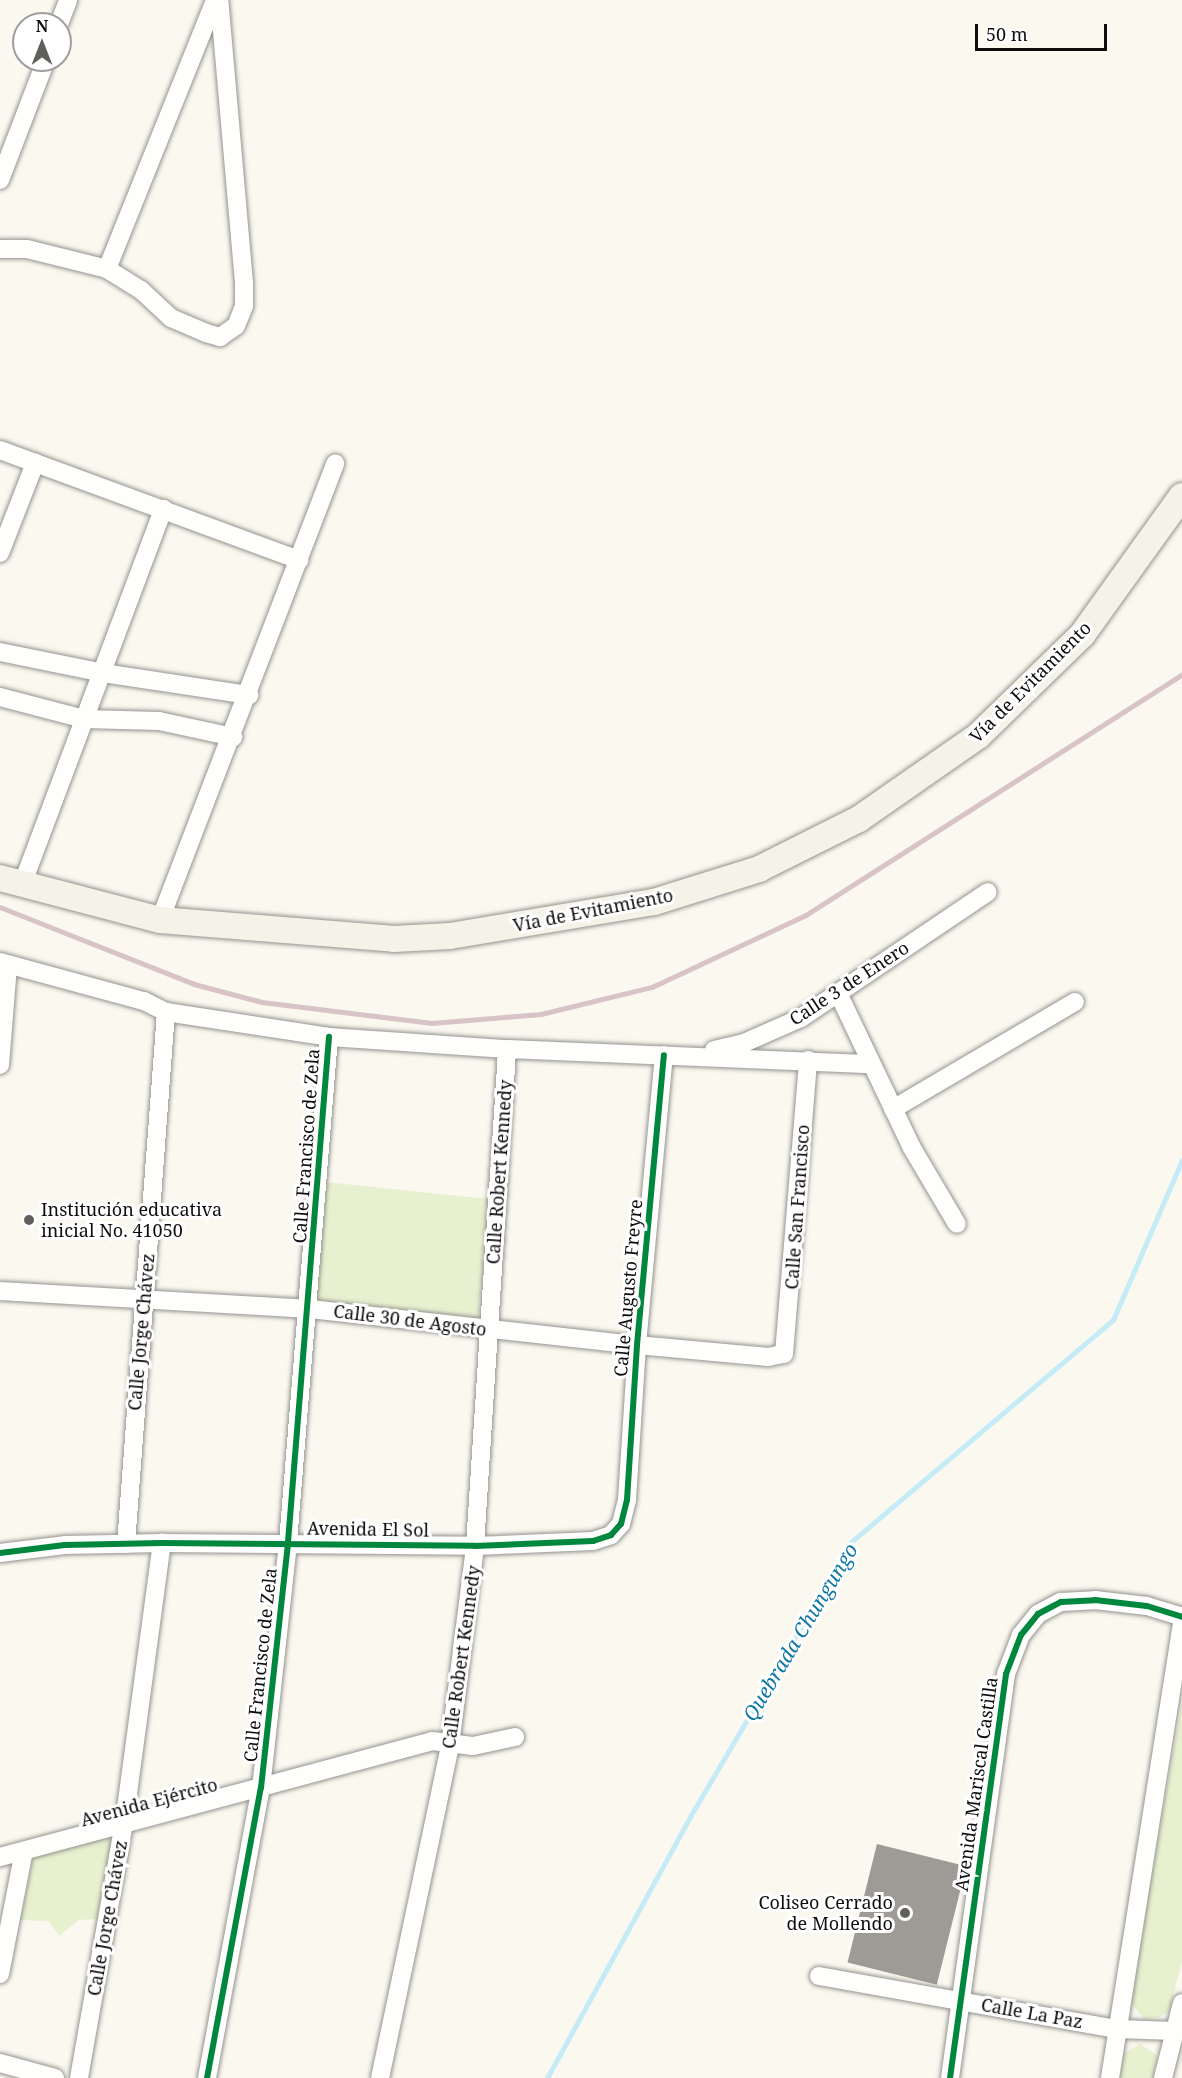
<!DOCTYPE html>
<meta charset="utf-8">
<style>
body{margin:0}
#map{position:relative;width:1182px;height:2078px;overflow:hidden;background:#fbf8f0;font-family:"Noto Serif",serif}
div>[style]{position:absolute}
.green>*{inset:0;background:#e8f1cf;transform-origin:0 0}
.stream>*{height:5px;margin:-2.5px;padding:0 2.5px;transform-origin:2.5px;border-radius:2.5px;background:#c5ecf6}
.building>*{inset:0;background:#9e9a96;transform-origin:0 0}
.roads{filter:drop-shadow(0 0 2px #94938f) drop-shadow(0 0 2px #94938f)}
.minor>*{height:18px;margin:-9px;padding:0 9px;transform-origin:9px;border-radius:9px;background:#fefefd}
.secondary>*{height:26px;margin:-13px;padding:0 13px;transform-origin:13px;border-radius:13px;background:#f5f2e8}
.rail>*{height:4.5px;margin:-2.25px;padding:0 2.25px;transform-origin:2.25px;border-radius:2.25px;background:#d8c3c6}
.cycleway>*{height:6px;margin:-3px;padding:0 3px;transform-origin:3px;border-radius:3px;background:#00873e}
.dots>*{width:16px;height:16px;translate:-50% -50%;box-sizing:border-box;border:3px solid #fff;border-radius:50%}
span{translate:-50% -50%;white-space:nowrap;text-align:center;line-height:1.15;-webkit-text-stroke:6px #fff;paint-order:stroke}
.street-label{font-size:18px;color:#0d0d0d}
.poi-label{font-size:18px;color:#0d0d0d}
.left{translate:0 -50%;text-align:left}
.right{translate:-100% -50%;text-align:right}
.water-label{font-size:20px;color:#1077a4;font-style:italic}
.north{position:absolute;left:12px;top:12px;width:60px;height:60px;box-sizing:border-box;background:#fff;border:2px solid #9e9e9e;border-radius:50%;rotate:0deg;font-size:16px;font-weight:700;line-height:24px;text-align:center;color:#0d0d0d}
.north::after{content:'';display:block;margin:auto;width:21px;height:27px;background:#605f5c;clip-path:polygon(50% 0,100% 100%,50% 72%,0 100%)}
.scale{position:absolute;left:975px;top:24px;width:132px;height:27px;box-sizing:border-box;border:3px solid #0d0d0d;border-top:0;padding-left:8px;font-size:18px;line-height:21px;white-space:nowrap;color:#0d0d0d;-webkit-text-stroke:4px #fff;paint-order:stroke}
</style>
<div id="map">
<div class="green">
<i style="left:326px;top:1182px;width:165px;height:122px;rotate:6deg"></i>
<i style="clip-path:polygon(1182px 1702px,1182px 1961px,1169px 2012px,1157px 2018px,1144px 2019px,1130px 2001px)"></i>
<i style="clip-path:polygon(106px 1837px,113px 1840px,99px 1919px,79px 1920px,59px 1936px,49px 1921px,20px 1920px,33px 1857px)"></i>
<i style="clip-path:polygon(1140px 2044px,1157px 2055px,1153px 2078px,1119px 2078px,1123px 2054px)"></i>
</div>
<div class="stream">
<i style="left:547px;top:2078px;width:300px;rotate:-61.3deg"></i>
<i style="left:691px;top:1815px;width:316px;rotate:-59.6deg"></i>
<i style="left:851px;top:1542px;width:343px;rotate:-40.3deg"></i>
<i style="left:1113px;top:1320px;width:174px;rotate:-66.7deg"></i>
</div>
<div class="building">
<i style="left:877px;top:1844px;width:92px;height:122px;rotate:14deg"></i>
</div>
<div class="roads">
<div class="minor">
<i style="left:59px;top:24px;width:26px;rotate:-69deg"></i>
<i style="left:0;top:180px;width:129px;rotate:-69deg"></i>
<i style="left:0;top:249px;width:27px"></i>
<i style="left:27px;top:249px;width:82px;rotate:14deg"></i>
<i style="left:107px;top:269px;width:40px;rotate:32deg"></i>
<i style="left:141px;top:290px;width:41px;rotate:43deg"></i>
<i style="left:171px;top:318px;width:38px;rotate:23deg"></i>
<i style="left:206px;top:333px;width:15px;rotate:16deg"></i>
<i style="left:220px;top:337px;width:19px;rotate:-35deg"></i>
<i style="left:236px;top:326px;width:22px;rotate:-68deg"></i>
<i style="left:244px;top:306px;width:23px;rotate:-90deg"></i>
<i style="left:244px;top:283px;width:284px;rotate:-95deg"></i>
<i style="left:107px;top:269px;width:290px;rotate:-68.1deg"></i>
<i style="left:0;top:450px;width:319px;rotate:20.2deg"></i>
<i style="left:0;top:553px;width:97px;rotate:-68.7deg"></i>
<i style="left:0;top:652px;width:105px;rotate:11.5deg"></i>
<i style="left:103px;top:673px;width:148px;rotate:8.6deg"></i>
<i style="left:0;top:697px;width:87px;rotate:14.7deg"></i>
<i style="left:84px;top:719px;width:75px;rotate:1.5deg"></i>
<i style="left:159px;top:721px;width:76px;rotate:12.2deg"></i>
<i style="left:22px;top:885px;width:402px;rotate:-69.4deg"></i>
<i style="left:160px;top:920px;width:489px;rotate:-69deg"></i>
<i style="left:0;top:962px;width:149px;rotate:15.2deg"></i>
<i style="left:144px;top:1001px;width:25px;rotate:27deg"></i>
<i style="left:166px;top:1012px;width:165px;rotate:8.7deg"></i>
<i style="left:329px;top:1037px;width:178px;rotate:3.9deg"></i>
<i style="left:507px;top:1049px;width:364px;rotate:2.4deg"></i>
<i style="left:838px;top:993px;width:172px;rotate:64.5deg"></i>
<i style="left:912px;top:1148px;width:88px;rotate:59.4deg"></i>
<i style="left:714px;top:1050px;width:31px;rotate:-13deg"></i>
<i style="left:744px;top:1043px;width:62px;rotate:-23.7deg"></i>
<i style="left:801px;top:1018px;width:225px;rotate:-34deg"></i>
<i style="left:0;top:1065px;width:100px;rotate:-85.4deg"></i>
<i style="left:893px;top:1109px;width:211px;rotate:-30.5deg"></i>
<i style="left:0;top:1291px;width:311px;rotate:3.3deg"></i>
<i style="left:310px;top:1309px;width:329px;rotate:6.3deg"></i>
<i style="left:637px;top:1345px;width:132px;rotate:5.2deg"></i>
<i style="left:768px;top:1357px;width:16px;rotate:-11deg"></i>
<i style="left:784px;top:1354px;width:295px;rotate:-85.3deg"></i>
<i style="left:126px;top:1544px;width:534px;rotate:-85.7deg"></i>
<i style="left:0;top:1553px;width:65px;rotate:-7deg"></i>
<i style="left:65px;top:1545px;width:97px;rotate:-1.2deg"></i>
<i style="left:162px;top:1543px;width:313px;rotate:0.5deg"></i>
<i style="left:475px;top:1546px;width:118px;rotate:-2.4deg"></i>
<i style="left:593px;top:1541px;width:19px;rotate:-18deg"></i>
<i style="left:611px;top:1535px;width:15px;rotate:-48deg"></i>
<i style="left:621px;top:1524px;width:25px;rotate:-76deg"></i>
<i style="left:627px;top:1500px;width:155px;rotate:-86.3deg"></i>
<i style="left:637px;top:1345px;width:291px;rotate:-84.7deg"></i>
<i style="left:0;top:1857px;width:447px;rotate:-15deg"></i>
<i style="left:432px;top:1741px;width:41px;rotate:7deg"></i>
<i style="left:473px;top:1746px;width:43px;rotate:-12.1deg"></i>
<i style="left:0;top:1974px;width:125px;rotate:-79deg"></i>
<i style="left:819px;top:1976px;width:304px;rotate:10.1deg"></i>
<i style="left:1118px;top:2029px;width:56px;rotate:2deg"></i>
<i style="left:0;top:2063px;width:57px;rotate:15.3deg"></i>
<i style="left:79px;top:2078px;width:259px;rotate:-80deg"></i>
<i style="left:124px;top:1823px;width:283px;rotate:-82.3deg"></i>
<i style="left:207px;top:2078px;width:295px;rotate:-79.5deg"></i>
<i style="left:261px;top:1788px;width:247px;rotate:-83.7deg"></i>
<i style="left:288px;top:1542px;width:507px;rotate:-85.36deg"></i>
<i style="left:380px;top:2078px;width:340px;rotate:-78.1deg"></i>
<i style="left:450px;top:1745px;width:201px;rotate:-82.8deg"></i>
<i style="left:475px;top:1546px;width:498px;rotate:-86.3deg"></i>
<i style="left:950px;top:2078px;width:408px;rotate:-82.1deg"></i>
<i style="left:1006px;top:1674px;width:42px;rotate:-69deg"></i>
<i style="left:1021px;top:1635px;width:27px;rotate:-51deg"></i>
<i style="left:1038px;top:1614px;width:26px;rotate:-28deg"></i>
<i style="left:1061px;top:1602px;width:34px;rotate:-3deg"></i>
<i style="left:1095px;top:1600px;width:52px;rotate:6.6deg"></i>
<i style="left:1147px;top:1606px;width:37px;rotate:17deg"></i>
<i style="left:1110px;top:2078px;width:463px;rotate:-81deg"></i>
<i style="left:1163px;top:2078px;width:77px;rotate:-75.8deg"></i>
</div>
<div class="secondary">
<i style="left:0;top:878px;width:165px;rotate:14.7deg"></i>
<i style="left:160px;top:920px;width:235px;rotate:4.6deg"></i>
<i style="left:394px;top:939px;width:56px;rotate:-3.1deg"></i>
<i style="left:450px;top:936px;width:207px;rotate:-9.5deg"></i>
<i style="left:654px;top:902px;width:110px;rotate:-17.4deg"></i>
<i style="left:759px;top:869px;width:112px;rotate:-26.6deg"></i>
<i style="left:859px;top:819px;width:145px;rotate:-34.9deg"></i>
<i style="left:978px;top:736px;width:145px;rotate:-44.2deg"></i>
<i style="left:1082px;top:635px;width:171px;rotate:-54.3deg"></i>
</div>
</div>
<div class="rail">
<i style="left:0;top:907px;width:209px;rotate:21.6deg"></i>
<i style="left:194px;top:984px;width:70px;rotate:14.8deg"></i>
<i style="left:262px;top:1002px;width:171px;rotate:7deg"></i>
<i style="left:432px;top:1023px;width:109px;rotate:-4.7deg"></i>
<i style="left:541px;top:1014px;width:114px;rotate:-13.7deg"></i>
<i style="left:652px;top:987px;width:170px;rotate:-25.1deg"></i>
<i style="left:806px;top:915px;width:446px;rotate:-32.6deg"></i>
</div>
<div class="cycleway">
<i style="left:0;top:1553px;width:65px;rotate:-7deg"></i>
<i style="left:65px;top:1545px;width:97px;rotate:-1.2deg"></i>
<i style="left:162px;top:1543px;width:313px;rotate:0.5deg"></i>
<i style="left:475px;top:1546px;width:118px;rotate:-2.4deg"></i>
<i style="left:593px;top:1541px;width:19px;rotate:-18deg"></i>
<i style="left:611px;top:1535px;width:15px;rotate:-48deg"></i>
<i style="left:621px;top:1524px;width:25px;rotate:-76deg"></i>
<i style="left:627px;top:1500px;width:155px;rotate:-86.3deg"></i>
<i style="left:637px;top:1345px;width:291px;rotate:-84.7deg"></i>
<i style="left:207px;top:2078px;width:295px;rotate:-79.5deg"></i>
<i style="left:261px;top:1788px;width:247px;rotate:-83.7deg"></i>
<i style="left:288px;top:1542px;width:507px;rotate:-85.36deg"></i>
<i style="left:950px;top:2078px;width:408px;rotate:-82.1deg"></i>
<i style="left:1006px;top:1674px;width:42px;rotate:-69deg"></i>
<i style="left:1021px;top:1635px;width:27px;rotate:-51deg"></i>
<i style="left:1038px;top:1614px;width:26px;rotate:-28deg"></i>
<i style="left:1061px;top:1602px;width:34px;rotate:-3deg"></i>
<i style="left:1095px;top:1600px;width:52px;rotate:6.6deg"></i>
<i style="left:1147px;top:1606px;width:37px;rotate:17deg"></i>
</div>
<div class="dots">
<i style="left:29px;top:1220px;background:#605f5c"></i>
<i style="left:905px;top:1913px;background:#605f5c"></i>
</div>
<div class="street-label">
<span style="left:1030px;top:682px;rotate:-45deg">Vía de Evitamiento</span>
<span style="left:593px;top:910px;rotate:-11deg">Vía de Evitamiento</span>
<span style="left:849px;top:983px;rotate:-33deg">Calle 3 de Enero</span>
<span style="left:306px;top:1146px;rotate:-86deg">Calle Francisco de Zela</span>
<span style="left:499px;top:1172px;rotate:-86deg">Calle Robert Kennedy</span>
<span style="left:797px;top:1207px;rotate:-86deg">Calle San Francisco</span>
<span style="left:628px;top:1288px;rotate:-85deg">Calle Augusto Freyre</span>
<span style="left:410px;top:1320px;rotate:7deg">Calle 30 de Agosto</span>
<span style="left:141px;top:1332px;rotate:-85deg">Calle Jorge Chávez</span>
<span style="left:368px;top:1529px;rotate:1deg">Avenida El Sol</span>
<span style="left:461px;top:1657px;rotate:-82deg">Calle Robert Kennedy</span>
<span style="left:260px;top:1665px;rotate:-84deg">Calle Francisco de Zela</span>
<span style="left:976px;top:1784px;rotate:-82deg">Avenida Mariscal Castilla</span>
<span style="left:149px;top:1802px;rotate:-15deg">Avenida Ejército</span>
<span style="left:107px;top:1918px;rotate:-80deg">Calle Jorge Chávez</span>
<span style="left:1032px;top:2013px;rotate:10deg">Calle La Paz</span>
</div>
<div class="poi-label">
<span class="left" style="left:41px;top:1220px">Institución educativa<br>inicial No. 41050</span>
<span class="right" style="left:893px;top:1913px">Coliseo Cerrado<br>de Mollendo</span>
</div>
<div class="water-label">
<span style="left:800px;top:1632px;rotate:-59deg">Quebrada Chungungo</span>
</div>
<div class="north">N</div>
<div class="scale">50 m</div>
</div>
